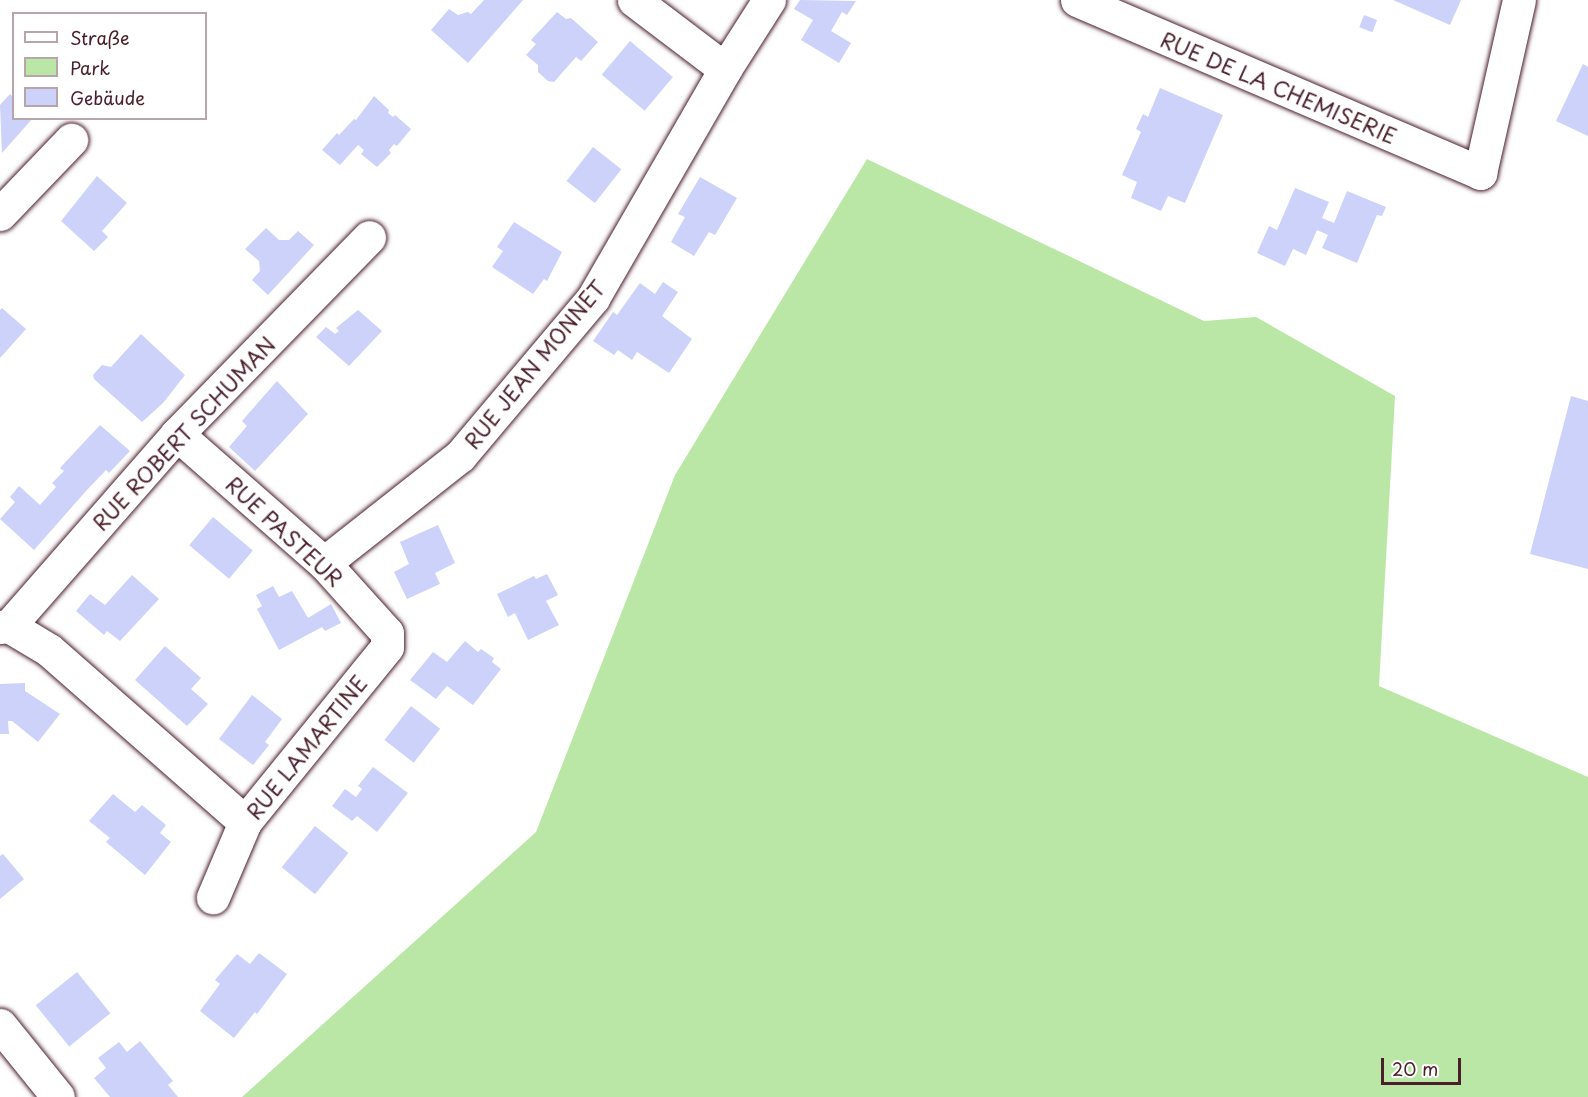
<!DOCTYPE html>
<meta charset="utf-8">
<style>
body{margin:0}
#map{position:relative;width:1588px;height:1097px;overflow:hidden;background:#fff;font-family:"Playpen Sans",sans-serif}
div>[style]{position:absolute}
.green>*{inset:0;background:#bae7a6}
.building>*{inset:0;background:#ccd2fa;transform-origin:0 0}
.roads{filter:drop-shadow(0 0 2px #4a1f2b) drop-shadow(0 0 2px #4a1f2b)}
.minor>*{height:33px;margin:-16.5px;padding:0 16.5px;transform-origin:16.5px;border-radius:16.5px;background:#fff}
span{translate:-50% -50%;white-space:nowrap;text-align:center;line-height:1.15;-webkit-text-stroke:4.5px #fff;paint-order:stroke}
.street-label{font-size:21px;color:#4a1f2b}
.legend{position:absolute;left:12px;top:12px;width:195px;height:108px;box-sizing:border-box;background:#fff;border:2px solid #b7a5aa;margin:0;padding:8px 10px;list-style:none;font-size:18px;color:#4a1f2b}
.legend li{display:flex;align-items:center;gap:12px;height:30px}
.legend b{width:30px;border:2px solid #b7a5aa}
.scale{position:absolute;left:1381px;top:1058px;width:80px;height:27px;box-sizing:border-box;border:3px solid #4a1f2b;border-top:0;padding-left:8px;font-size:18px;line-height:21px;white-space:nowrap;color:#4a1f2b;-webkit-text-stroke:4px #fff;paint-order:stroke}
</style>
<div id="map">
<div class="green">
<i style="clip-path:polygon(867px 159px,1204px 321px,1256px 317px,1395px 396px,1379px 686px,1588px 777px,1588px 1097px,242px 1097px,536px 832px,675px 475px)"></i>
</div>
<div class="building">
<i style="clip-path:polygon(484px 0,523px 0,468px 63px,431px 30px,449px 9px,458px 15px,468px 12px,471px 14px)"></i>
<i style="clip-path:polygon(800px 0,856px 1px,847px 15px,842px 12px,831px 31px,851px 43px,839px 63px,801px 40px,813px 20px,794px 9px)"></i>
<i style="clip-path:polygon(1393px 0,1461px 0,1450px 25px)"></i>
<i style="clip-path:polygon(557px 12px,566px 19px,571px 18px,598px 42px,581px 61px,576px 57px,554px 82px,548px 81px,538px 72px,538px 65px,526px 55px,536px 44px,531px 40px)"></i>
<i style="left:1364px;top:15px;width:14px;height:13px;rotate:21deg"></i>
<i style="left:630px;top:41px;width:56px;height:44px;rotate:40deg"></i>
<i style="clip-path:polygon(1583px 64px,1588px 67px,1588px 136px,1556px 121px)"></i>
<i style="clip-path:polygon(1160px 88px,1223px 115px,1185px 203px,1168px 196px,1161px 211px,1131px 198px,1137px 182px,1122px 175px,1141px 132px,1136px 129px,1143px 114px,1148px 117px)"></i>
<i style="clip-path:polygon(10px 94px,14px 98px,14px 118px,33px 118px,2px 153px,0 105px)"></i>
<i style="clip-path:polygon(374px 96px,389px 110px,388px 113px,393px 117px,395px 115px,411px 129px,397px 146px,394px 144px,389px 150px,391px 153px,377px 167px,361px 154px,364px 150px,358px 145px,340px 165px,322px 150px,337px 133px,339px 135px,354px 119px,356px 120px)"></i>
<i style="left:593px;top:147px;width:36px;height:43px;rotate:38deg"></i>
<i style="clip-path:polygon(97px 176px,127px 203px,102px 231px,108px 237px,94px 251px,61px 221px)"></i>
<i style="clip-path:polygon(700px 177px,737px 198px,715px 235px,709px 232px,694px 256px,671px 242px,685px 217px,678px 214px)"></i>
<i style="clip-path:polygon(1295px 188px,1329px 202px,1322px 218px,1334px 223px,1347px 191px,1386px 207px,1382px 216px,1377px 215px,1357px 263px,1322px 248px,1328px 235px,1317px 230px,1306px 255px,1293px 249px,1285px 266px,1257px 253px,1269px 226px,1277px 230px)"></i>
<i style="clip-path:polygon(514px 222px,562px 252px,547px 281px,544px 279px,533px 294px,492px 267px,503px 251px,497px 247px)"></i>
<i style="clip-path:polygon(266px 228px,279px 240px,289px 240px,298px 231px,314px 245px,268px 295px,252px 280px,260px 271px,259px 261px,245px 249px)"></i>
<i style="clip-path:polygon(663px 282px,678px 292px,662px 316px,692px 339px,669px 373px,637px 352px,632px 360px,618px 350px,614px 355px,593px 341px,613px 312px,617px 315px,640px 283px,655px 294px)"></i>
<i style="clip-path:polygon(2px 308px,26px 329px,0 358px,0 310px)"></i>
<i style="clip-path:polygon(358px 310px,382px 331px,349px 366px,316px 337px,326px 327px,335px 334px,339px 331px,336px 328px)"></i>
<i style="clip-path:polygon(141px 334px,185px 375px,163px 403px,142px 422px,94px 379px,93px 375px,102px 365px,111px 367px)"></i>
<i style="clip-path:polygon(277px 381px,308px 414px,255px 471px,229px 447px,247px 426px,242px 421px)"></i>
<i style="clip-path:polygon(1571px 396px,1588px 401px,1588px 569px,1530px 554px)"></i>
<i style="clip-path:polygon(100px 425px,130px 451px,109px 473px,106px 470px,86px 491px,34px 550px,0 519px,15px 502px,10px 497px,19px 486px,40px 505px,56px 487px,52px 483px,64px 471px,60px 468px)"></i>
<i style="left:213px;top:517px;width:52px;height:37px;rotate:40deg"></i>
<i style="clip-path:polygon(438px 525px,455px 563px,435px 573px,440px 584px,407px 599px,394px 572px,409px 564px,400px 542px)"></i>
<i style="clip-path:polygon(547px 574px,558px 595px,546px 601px,559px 625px,528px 640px,515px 613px,508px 617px,497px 594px,534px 576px,536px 579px)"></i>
<i style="clip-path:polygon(132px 575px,159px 599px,120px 641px,107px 631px,104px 635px,76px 611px,90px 594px,105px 605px)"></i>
<i style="clip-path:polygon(273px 586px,279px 597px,292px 591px,308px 618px,331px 604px,341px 623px,325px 631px,322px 627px,279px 650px,257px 609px,262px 606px,256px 595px)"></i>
<i style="clip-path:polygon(465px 641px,478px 652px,481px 649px,494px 658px,492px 662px,501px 669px,473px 705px,447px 686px,436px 699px,410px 680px,433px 652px,447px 662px)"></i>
<i style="clip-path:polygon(165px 646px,201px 678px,191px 689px,208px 704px,187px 726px,135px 680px)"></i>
<i style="clip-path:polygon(25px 683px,25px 691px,60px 714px,38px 742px,12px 721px,8px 721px,9px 734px,0 734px,0 684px)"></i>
<i style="clip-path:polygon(252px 695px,282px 719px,265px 742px,269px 745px,253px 765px,219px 739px)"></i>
<i style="left:411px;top:706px;width:37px;height:43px;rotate:38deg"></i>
<i style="clip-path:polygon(373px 767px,408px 793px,377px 832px,357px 816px,352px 821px,332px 806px,345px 789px,356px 797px,362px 789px,358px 786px)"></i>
<i style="clip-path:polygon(113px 794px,135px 812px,142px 805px,166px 825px,160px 833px,171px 842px,145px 875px,106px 842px,110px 838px,89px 821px)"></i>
<i style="left:315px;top:826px;width:43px;height:53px;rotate:39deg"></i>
<i style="clip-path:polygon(3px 854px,24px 879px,0 899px,0 856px)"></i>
<i style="clip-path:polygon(259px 953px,287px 974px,257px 1014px,255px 1012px,234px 1038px,200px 1011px,220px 984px,215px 980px,237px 954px,250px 964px)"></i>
<i style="left:77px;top:972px;width:53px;height:53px;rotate:51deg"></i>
<i style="clip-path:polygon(140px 1041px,173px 1081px,168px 1085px,178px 1097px,110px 1097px,94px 1078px,106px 1068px,98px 1058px,119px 1042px,127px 1052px)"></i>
</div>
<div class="roads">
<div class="minor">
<i style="left:634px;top:0;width:114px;rotate:37.2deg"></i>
<i style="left:1077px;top:0;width:439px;rotate:23.2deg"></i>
<i style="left:1480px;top:173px;width:177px;rotate:-77.3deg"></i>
<i style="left:0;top:214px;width:103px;rotate:-46.2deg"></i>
<i style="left:177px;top:434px;width:196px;rotate:41.3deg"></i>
<i style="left:324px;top:563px;width:94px;rotate:48deg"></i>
<i style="left:387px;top:633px;width:14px;rotate:90deg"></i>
<i style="left:387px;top:647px;width:225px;rotate:129.1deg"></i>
<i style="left:245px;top:822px;width:82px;rotate:113.1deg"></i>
<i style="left:324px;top:563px;width:173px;rotate:-38.2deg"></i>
<i style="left:460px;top:456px;width:207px;rotate:-49.9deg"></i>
<i style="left:593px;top:298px;width:264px;rotate:-60deg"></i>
<i style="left:725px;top:69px;width:82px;rotate:-57.5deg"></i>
<i style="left:9px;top:626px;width:47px;rotate:31deg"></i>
<i style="left:49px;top:650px;width:261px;rotate:41.3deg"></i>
<i style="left:0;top:627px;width:9px;rotate:-6deg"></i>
<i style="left:9px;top:626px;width:255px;rotate:-48.8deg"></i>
<i style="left:177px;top:434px;width:275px;rotate:-45.7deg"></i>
<i style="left:0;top:1025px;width:92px;rotate:51.1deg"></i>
</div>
</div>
<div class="street-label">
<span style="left:1279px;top:87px;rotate:23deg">RUE DE LA CHEMISERIE</span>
<span style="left:534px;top:364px;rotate:-51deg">RUE JEAN MONNET</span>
<span style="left:183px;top:433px;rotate:-47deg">RUE ROBERT SCHUMAN</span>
<span style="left:285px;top:531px;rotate:43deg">RUE PASTEUR</span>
<span style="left:306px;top:747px;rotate:-51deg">RUE LAMARTINE</span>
</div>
<ul class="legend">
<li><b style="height:8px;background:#fff"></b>Straße</li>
<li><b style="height:16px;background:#bae7a6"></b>Park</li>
<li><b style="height:16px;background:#ccd2fa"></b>Gebäude</li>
</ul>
<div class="scale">20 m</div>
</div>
